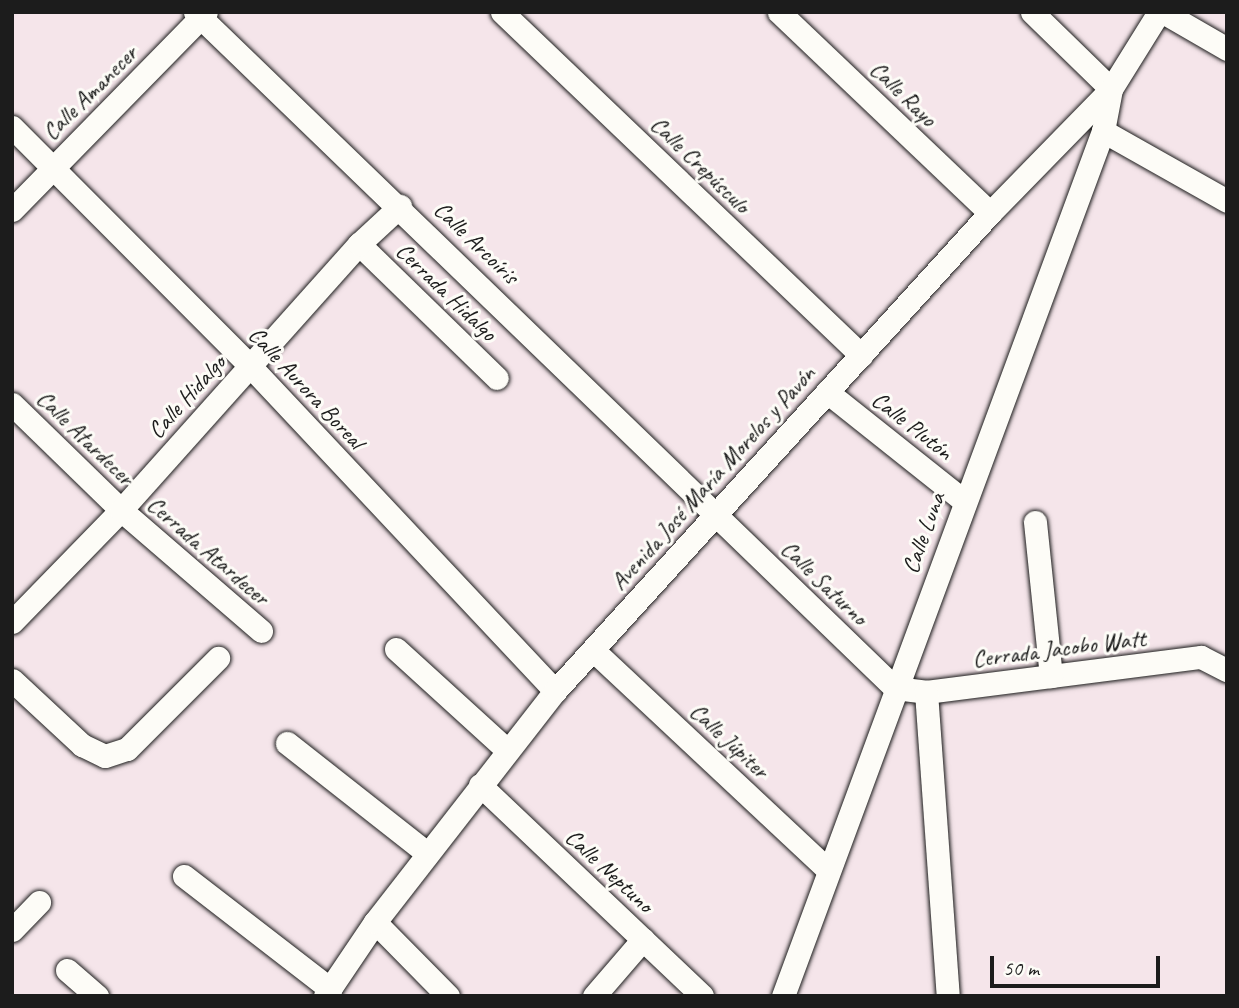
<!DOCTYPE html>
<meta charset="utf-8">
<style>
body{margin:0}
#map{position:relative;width:1239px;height:1008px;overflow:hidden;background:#f5e5ea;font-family:Caveat,sans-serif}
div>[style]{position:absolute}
.roads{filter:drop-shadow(0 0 2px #1c1c1c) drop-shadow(0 0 2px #1c1c1c)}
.minor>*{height:23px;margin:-11.5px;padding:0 11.5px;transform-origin:11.5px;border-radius:11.5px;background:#fdfcf7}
span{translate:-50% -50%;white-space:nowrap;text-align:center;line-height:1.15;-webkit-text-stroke:6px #fdfcf7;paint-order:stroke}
.street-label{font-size:24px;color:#1c1c1c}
.frame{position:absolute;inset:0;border:14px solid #1c1c1c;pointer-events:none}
.scale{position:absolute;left:990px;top:956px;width:170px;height:32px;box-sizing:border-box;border:4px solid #1c1c1c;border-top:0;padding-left:9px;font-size:21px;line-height:24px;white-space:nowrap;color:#1c1c1c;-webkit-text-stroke:5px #fdfcf7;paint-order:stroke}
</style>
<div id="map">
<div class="roads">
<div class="minor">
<i style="left:195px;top:12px;width:973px;rotate:44deg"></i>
<i style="left:895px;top:688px;width:31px;rotate:7deg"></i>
<i style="left:926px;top:692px;width:277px;rotate:-7.3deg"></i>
<i style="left:1201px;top:657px;width:29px;rotate:27deg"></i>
<i style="left:502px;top:12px;width:497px;rotate:43.7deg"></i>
<i style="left:779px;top:12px;width:291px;rotate:43.6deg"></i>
<i style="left:1032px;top:12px;width:110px;rotate:44.3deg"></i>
<i style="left:1163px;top:12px;width:74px;rotate:30deg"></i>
<i style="left:12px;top:127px;width:337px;rotate:45.1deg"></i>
<i style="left:250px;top:366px;width:446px;rotate:46.8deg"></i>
<i style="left:1103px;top:131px;width:142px;rotate:29.4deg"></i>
<i style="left:12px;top:210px;width:277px;rotate:-45.6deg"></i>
<i style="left:359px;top:244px;width:192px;rotate:44.2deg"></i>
<i style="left:827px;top:392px;width:175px;rotate:38.5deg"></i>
<i style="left:12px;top:404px;width:152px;rotate:44.2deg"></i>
<i style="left:121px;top:510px;width:185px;rotate:40.8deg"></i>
<i style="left:1035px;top:522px;width:155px;rotate:84.1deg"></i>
<i style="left:12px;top:622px;width:156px;rotate:-45.8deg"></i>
<i style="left:121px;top:510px;width:357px;rotate:-48.2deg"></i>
<i style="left:359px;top:244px;width:56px;rotate:-42.8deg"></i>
<i style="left:396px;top:649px;width:150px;rotate:42.3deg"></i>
<i style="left:593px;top:650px;width:322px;rotate:43.1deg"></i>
<i style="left:12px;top:680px;width:96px;rotate:42.9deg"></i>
<i style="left:82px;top:745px;width:25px;rotate:26deg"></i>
<i style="left:105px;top:756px;width:23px;rotate:-18deg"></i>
<i style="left:127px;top:749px;width:129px;rotate:-45deg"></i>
<i style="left:926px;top:692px;width:305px;rotate:85.9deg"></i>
<i style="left:287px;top:743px;width:179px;rotate:38.2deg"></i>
<i style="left:480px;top:785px;width:306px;rotate:43.5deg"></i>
<i style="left:184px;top:876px;width:185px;rotate:37.7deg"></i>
<i style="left:375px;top:922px;width:104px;rotate:45.4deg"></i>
<i style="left:12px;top:930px;width:39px;rotate:-46deg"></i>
<i style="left:67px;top:970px;width:40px;rotate:41deg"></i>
<i style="left:325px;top:996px;width:89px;rotate:-56deg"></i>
<i style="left:375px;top:922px;width:293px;rotate:-52.1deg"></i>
<i style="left:555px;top:691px;width:646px;rotate:-47.7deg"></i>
<i style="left:990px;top:213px;width:173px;rotate:-45.7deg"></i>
<i style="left:1111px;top:89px;width:91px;rotate:-58.1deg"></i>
<i style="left:594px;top:996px;width:75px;rotate:-49.3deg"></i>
<i style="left:783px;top:996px;width:922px;rotate:-69.7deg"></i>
<i style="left:1103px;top:131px;width:43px;rotate:-79.2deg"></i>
</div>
</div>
<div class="street-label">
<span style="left:90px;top:93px;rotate:-45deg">Calle Amanecer</span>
<span style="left:903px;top:94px;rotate:44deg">Calle Rayo</span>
<span style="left:700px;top:165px;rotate:44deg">Calle Crepúsculo</span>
<span style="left:476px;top:243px;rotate:44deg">Calle Arcoíris</span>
<span style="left:446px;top:292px;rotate:44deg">Cerrada Hidalgo</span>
<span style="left:306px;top:388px;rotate:47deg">Calle Aurora Boreal</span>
<span style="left:187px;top:397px;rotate:-48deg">Calle Hidalgo</span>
<span style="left:912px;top:426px;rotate:38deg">Calle Plutón</span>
<span style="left:85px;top:438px;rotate:44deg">Calle Atardecer</span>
<span style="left:713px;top:478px;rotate:-48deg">Avenida José María Morelos y Pavón</span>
<span style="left:924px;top:533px;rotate:-70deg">Calle Luna</span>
<span style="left:208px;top:551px;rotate:41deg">Cerrada Atardecer</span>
<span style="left:824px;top:583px;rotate:44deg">Calle Saturno</span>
<span style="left:1059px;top:649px;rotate:-7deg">Cerrada Jacobo Watt</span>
<span style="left:729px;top:741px;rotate:43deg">Calle Júpiter</span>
<span style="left:609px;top:871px;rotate:43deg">Calle Neptuno</span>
</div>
<div class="frame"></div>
<div class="scale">50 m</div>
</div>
